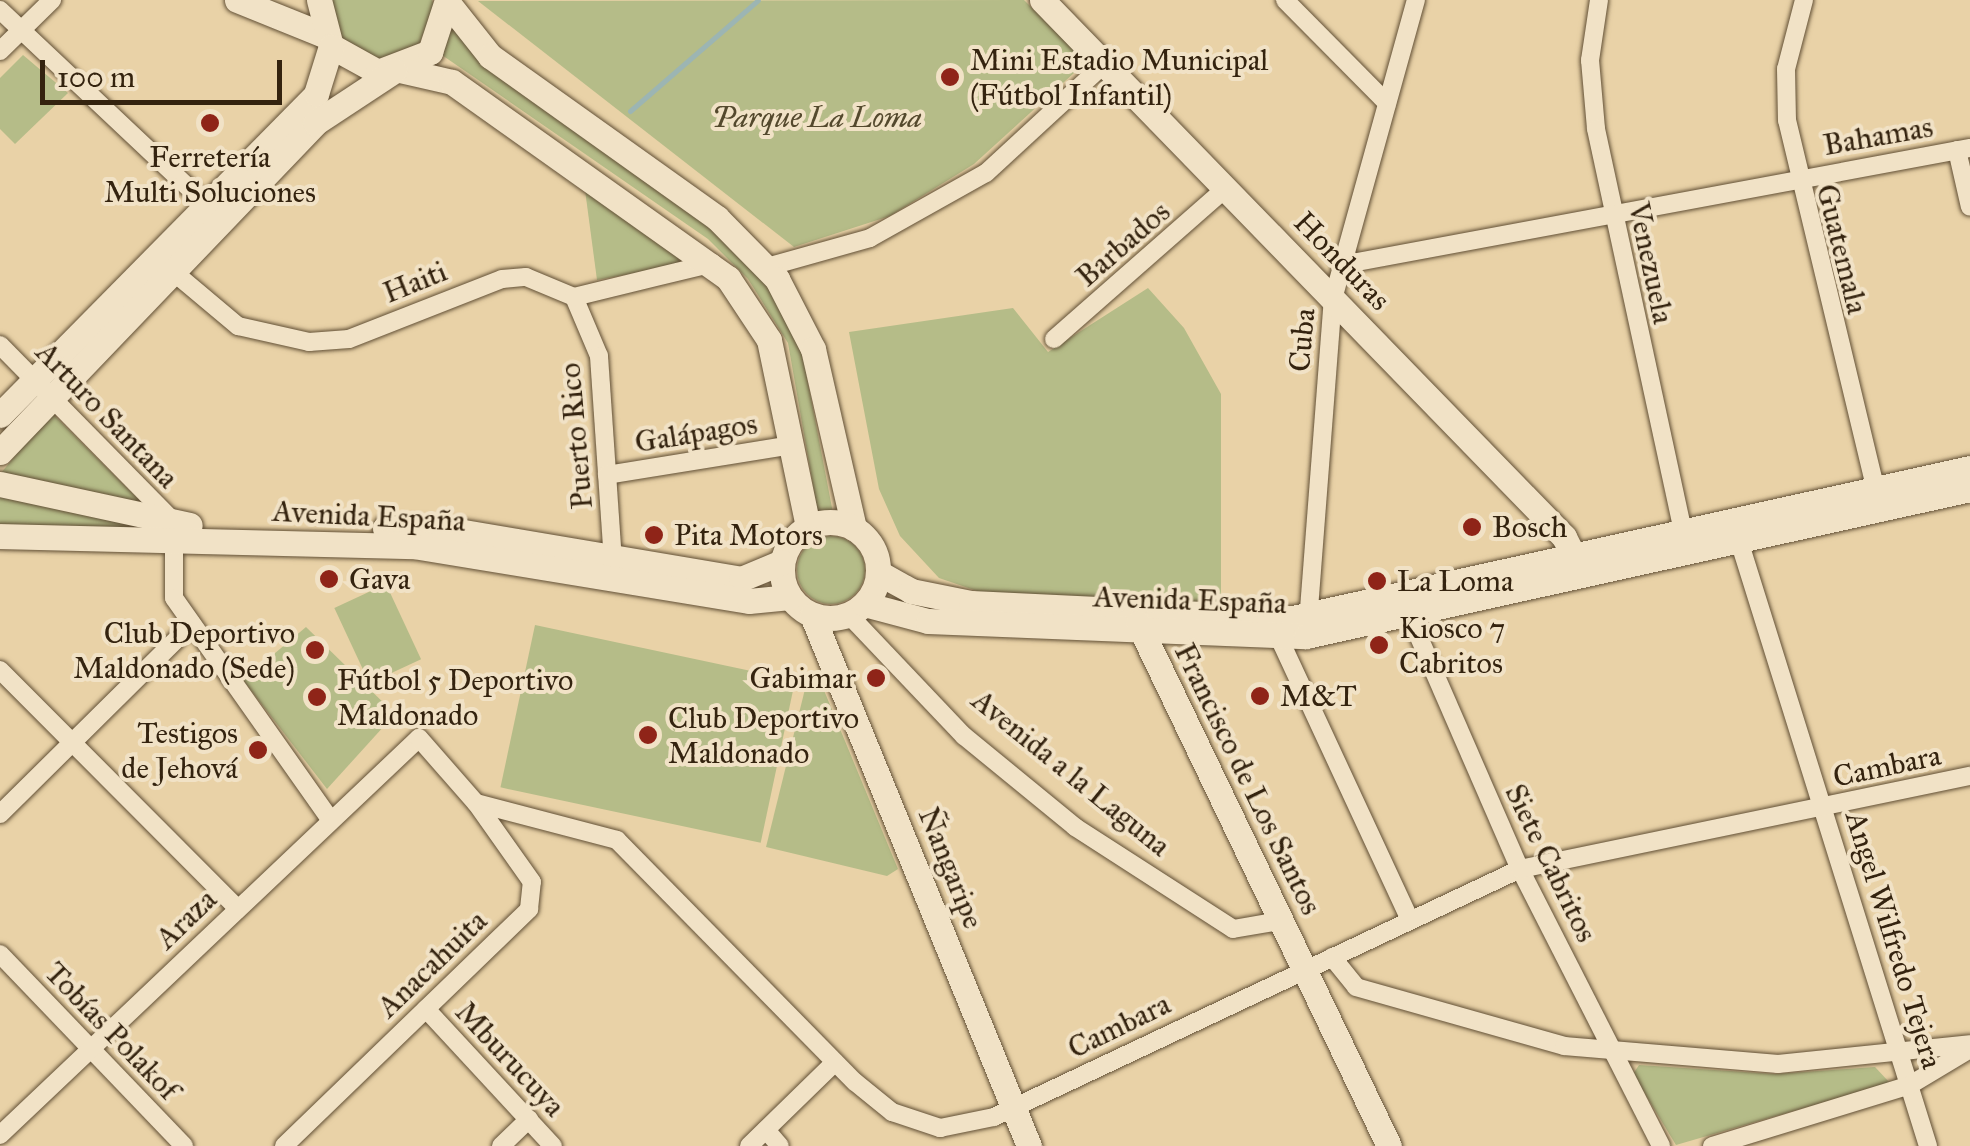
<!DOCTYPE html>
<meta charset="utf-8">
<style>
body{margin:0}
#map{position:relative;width:1970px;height:1146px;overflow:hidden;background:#e9d2a7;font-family:"IM FELL Great Primer",serif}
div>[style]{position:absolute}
.green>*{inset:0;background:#b5bc88;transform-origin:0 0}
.round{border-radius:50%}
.stream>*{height:5px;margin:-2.5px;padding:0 2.5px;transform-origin:2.5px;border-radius:2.5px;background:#9cb5b3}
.roads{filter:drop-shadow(0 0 2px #614f35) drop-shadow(0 0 2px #614f35)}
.street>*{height:18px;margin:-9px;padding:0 9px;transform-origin:9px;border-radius:9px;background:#f1e2c6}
.secondary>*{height:25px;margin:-12.5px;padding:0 12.5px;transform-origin:12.5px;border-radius:12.5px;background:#f1e2c6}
.secondary>.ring{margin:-12.5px;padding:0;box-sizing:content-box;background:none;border:25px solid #f1e2c6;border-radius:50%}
.dots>*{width:28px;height:28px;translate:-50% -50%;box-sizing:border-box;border:5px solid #f1e2c6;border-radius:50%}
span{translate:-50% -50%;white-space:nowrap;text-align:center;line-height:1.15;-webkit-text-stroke:8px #f1e2c6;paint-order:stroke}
.poi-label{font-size:30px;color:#34230f}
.left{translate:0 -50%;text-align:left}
.right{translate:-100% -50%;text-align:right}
.park-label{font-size:30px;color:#54492d;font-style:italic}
.street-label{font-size:30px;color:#34230f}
.scale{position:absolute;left:40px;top:60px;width:242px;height:45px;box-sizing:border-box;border:5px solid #34230f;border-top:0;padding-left:12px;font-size:30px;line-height:35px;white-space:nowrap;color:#34230f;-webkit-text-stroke:8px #f1e2c6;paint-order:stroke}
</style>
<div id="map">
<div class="green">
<i style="clip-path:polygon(329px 0,432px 0,434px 5px,417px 50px,384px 64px,336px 40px)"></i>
<i style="clip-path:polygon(1024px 0,1086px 62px,974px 164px,890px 216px,794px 247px,478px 1px)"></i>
<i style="clip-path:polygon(452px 27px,486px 65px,719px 230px,758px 269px,799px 336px,833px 513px,818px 514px,788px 343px,748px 279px,708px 239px,439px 53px)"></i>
<i style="clip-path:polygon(23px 55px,68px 93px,15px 144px,0 129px,0 78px)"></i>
<i style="clip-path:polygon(585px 190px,679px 257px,679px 265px,597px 280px)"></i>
<i style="clip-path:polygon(1148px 288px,1184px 328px,1221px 394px,1221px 604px,986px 594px,939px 578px,900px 536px,879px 489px,849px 332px,1013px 308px,1048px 352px)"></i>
<i style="clip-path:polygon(51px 412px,143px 504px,1px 473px)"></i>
<i style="clip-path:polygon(0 493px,149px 528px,0 527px)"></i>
<i class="round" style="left:797px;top:536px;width:68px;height:68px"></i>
<i style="left:386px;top:584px;width:83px;height:57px;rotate:65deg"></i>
<i style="left:535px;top:625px;width:266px;height:166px;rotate:12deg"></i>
<i style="clip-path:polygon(306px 627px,395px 714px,327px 789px,243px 680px)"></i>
<i style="clip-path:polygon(806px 685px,823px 688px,898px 869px,887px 876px,766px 847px)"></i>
<i style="clip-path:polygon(1639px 1065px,1775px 1074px,1875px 1067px,1890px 1083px,1676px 1145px,1633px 1074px)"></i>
</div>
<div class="stream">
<i style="left:630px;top:111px;width:169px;rotate:-40.9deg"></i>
</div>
<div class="roads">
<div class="street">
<i style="left:1285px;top:0;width:145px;rotate:45.3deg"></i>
<i style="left:1599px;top:0;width:61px;rotate:98.5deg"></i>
<i style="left:1590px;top:60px;width:69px;rotate:85deg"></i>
<i style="left:1596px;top:129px;width:420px;rotate:77.8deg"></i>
<i style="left:1804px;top:0;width:71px;rotate:104.6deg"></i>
<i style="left:1786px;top:69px;width:51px;rotate:88.9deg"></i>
<i style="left:1787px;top:120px;width:390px;rotate:76.5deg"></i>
<i style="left:0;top:10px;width:284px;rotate:43.3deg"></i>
<i style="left:0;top:51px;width:73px;rotate:-44.4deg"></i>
<i style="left:1957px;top:150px;width:58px;rotate:77.2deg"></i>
<i style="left:164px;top:264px;width:97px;rotate:40deg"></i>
<i style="left:238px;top:326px;width:73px;rotate:12.7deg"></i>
<i style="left:309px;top:342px;width:40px;rotate:-4.3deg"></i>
<i style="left:349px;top:339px;width:164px;rotate:-21.4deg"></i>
<i style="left:502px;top:279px;width:24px;rotate:-5deg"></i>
<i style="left:526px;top:277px;width:52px;rotate:22.6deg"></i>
<i style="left:574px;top:297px;width:64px;rotate:67deg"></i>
<i style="left:599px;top:356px;width:208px;rotate:86.1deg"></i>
<i style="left:1341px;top:265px;width:640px;rotate:-10.54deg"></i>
<i style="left:767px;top:267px;width:107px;rotate:-15.7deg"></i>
<i style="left:870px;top:238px;width:133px;rotate:-29.3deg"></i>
<i style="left:986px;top:173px;width:162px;rotate:-42.7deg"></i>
<i style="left:574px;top:297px;width:143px;rotate:-13.7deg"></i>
<i style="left:1054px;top:339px;width:229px;rotate:-41.3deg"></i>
<i style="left:0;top:345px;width:245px;rotate:45.5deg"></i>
<i style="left:607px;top:475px;width:188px;rotate:-9.2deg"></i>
<i style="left:1736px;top:531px;width:644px;rotate:72.66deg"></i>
<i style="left:174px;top:542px;width:56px;rotate:90deg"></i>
<i style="left:174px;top:598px;width:271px;rotate:54.8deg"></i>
<i style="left:1405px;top:605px;width:288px;rotate:66.5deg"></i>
<i style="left:1520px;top:869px;width:311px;rotate:63deg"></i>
<i style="left:849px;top:615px;width:167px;rotate:46.5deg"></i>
<i style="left:964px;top:736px;width:144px;rotate:39.3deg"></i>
<i style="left:1075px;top:827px;width:188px;rotate:32.8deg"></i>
<i style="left:1233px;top:929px;width:48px;rotate:-9.7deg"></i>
<i style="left:1308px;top:622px;width:324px;rotate:-85.6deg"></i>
<i style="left:1333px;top:299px;width:310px;rotate:-74.5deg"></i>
<i style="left:1274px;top:627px;width:323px;rotate:65.1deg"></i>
<i style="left:0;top:670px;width:336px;rotate:45.1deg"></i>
<i style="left:0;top:814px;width:270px;rotate:-44.7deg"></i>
<i style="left:0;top:954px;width:266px;rotate:46.2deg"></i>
<i style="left:1332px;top:957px;width:38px;rotate:51deg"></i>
<i style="left:1356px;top:987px;width:216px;rotate:15.8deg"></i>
<i style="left:1564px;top:1046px;width:215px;rotate:4.8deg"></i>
<i style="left:1778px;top:1064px;width:193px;rotate:-5.9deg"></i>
<i style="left:426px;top:1009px;width:187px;rotate:47.2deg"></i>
<i style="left:766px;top:1130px;width:21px;rotate:49deg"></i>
<i style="left:0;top:1135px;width:577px;rotate:-43.46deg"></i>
<i style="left:419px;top:738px;width:86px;rotate:48.8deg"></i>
<i style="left:476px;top:803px;width:146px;rotate:14.7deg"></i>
<i style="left:617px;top:840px;width:339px;rotate:45.5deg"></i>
<i style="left:855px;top:1082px;width:48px;rotate:39deg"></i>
<i style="left:892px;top:1112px;width:51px;rotate:18.4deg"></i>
<i style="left:940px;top:1128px;width:55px;rotate:-11.5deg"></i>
<i style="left:994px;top:1117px;width:582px;rotate:-25.24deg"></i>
<i style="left:1520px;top:869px;width:460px;rotate:-11.7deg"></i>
<i style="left:284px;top:1146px;width:341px;rotate:-44deg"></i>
<i style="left:529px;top:909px;width:27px;rotate:-84deg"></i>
<i style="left:532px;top:882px;width:97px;rotate:-125.3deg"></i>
<i style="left:501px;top:1146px;width:39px;rotate:-44deg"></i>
<i style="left:749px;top:1146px;width:120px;rotate:-44.3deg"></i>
<i style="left:1712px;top:1146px;width:207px;rotate:-17.1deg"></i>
<i style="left:1910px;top:1085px;width:70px;rotate:-31deg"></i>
</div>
<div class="secondary">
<i style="left:237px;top:0;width:96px;rotate:22deg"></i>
<i style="left:319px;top:0;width:48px;rotate:75.4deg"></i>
<i style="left:331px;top:46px;width:54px;rotate:29deg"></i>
<i style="left:378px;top:72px;width:56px;rotate:-21deg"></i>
<i style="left:430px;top:52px;width:55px;rotate:-71.9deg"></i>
<i style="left:1042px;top:0;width:749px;rotate:45.81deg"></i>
<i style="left:1564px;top:537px;width:39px;rotate:63deg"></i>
<i style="left:448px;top:3px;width:68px;rotate:51.6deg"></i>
<i style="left:490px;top:56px;width:279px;rotate:35.5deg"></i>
<i style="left:717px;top:218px;width:86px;rotate:45.5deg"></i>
<i style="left:777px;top:279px;width:79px;rotate:62.8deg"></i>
<i style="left:813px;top:349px;width:184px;rotate:77.1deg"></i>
<i style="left:400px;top:70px;width:53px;rotate:13deg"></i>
<i style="left:452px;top:82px;width:339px;rotate:35.4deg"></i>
<i style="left:728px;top:278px;width:74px;rotate:56.5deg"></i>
<i style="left:769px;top:340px;width:191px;rotate:78.2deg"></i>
<i style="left:0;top:415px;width:450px;rotate:-45.4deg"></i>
<i style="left:316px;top:94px;width:50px;rotate:-72.6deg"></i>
<i style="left:0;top:452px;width:455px;rotate:-46.2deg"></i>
<i style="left:315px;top:123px;width:95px;rotate:-33.4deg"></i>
<i style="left:0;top:484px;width:194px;rotate:12.2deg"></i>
<i class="ring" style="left:782px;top:522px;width:71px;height:71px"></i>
<i style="left:385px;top:528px;width:73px;rotate:2.4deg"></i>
<i style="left:458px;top:531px;width:287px;rotate:9.6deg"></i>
<i style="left:741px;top:579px;width:44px;rotate:-22.5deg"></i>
<i style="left:0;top:536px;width:413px;rotate:1.4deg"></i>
<i style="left:413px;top:546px;width:340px;rotate:9.3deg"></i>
<i style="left:749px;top:601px;width:41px;rotate:-5.6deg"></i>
<i style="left:879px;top:573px;width:37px;rotate:29deg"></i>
<i style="left:911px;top:591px;width:61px;rotate:11.3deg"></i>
<i style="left:971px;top:603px;width:322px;rotate:2.7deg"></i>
<i style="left:1293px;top:618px;width:693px;rotate:-12.49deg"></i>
<i style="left:864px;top:604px;width:66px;rotate:14.9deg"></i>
<i style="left:928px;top:621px;width:378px;rotate:2.3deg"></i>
<i style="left:1306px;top:636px;width:680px;rotate:-12.48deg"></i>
<i style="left:812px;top:615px;width:574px;rotate:67.77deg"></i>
<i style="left:1138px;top:623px;width:580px;rotate:64.36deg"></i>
</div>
</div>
<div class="dots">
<i style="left:950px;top:77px;background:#8f2418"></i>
<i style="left:210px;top:123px;background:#8f2418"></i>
<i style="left:1472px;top:527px;background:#8f2418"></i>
<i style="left:654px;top:535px;background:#8f2418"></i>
<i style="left:329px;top:579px;background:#8f2418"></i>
<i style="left:1377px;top:581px;background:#8f2418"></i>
<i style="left:1379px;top:645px;background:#8f2418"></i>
<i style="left:315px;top:650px;background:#8f2418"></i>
<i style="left:876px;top:678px;background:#8f2418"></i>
<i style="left:1260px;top:696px;background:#8f2418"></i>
<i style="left:317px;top:697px;background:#8f2418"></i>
<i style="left:648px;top:735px;background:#8f2418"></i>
<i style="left:258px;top:750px;background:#8f2418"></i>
</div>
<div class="poi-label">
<span class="left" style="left:970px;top:77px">Mini Estadio Municipal<br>(Fútbol Infantil)</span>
<span style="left:210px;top:174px">Ferretería<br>Multi Soluciones</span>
<span class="left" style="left:1492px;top:527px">Bosch</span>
<span class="left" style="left:674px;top:535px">Pita Motors</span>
<span class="left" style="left:349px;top:579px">Gava</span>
<span class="left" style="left:1397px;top:581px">La Loma</span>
<span class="left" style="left:1399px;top:645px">Kiosco 7<br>Cabritos</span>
<span class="right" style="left:295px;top:650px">Club Deportivo<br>Maldonado (Sede)</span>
<span class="right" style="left:856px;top:678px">Gabimar</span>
<span class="left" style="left:337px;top:697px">Fútbol 5 Deportivo<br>Maldonado</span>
<span class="left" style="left:1280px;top:696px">M&amp;T</span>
<span class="left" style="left:668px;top:735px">Club Deportivo<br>Maldonado</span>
<span class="right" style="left:238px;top:750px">Testigos<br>de Jehová</span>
</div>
<div class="park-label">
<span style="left:817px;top:117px">Parque La Loma</span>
</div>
<div class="street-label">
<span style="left:1878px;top:136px;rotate:-10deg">Bahamas</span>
<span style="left:1123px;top:244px;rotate:-41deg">Barbados</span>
<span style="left:1842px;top:249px;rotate:76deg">Guatemala</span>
<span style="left:1342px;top:261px;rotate:46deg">Honduras</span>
<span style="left:1651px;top:263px;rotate:78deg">Venezuela</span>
<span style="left:415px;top:282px;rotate:-22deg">Haiti</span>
<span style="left:1302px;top:340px;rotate:-85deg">Cuba</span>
<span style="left:107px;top:415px;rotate:46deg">Arturo Santana</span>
<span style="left:696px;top:433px;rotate:-9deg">Galápagos</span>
<span style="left:576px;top:436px;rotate:-95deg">Puerto Rico</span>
<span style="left:369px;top:516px;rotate:3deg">Avenida España</span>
<span style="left:1190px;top:600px;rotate:2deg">Avenida España</span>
<span style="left:1887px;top:766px;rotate:-12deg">Cambara</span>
<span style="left:1071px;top:773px;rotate:39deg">Avenida a la Laguna</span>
<span style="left:1248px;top:779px;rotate:64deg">Francisco de Los Santos</span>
<span style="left:1551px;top:863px;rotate:64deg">Siete Cabritos</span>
<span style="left:951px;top:868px;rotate:68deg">Ñangaripe</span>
<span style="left:186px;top:919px;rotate:-44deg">Araza</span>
<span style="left:1894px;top:940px;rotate:73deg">Angel Wilfredo Tejera</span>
<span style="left:432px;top:964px;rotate:-44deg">Anacahuita</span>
<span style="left:1119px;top:1026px;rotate:-26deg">Cambara</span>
<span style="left:112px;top:1031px;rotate:46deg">Tobías Polakof</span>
<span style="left:510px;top:1059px;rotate:47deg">Mburucuya</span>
</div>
<div class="scale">100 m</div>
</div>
